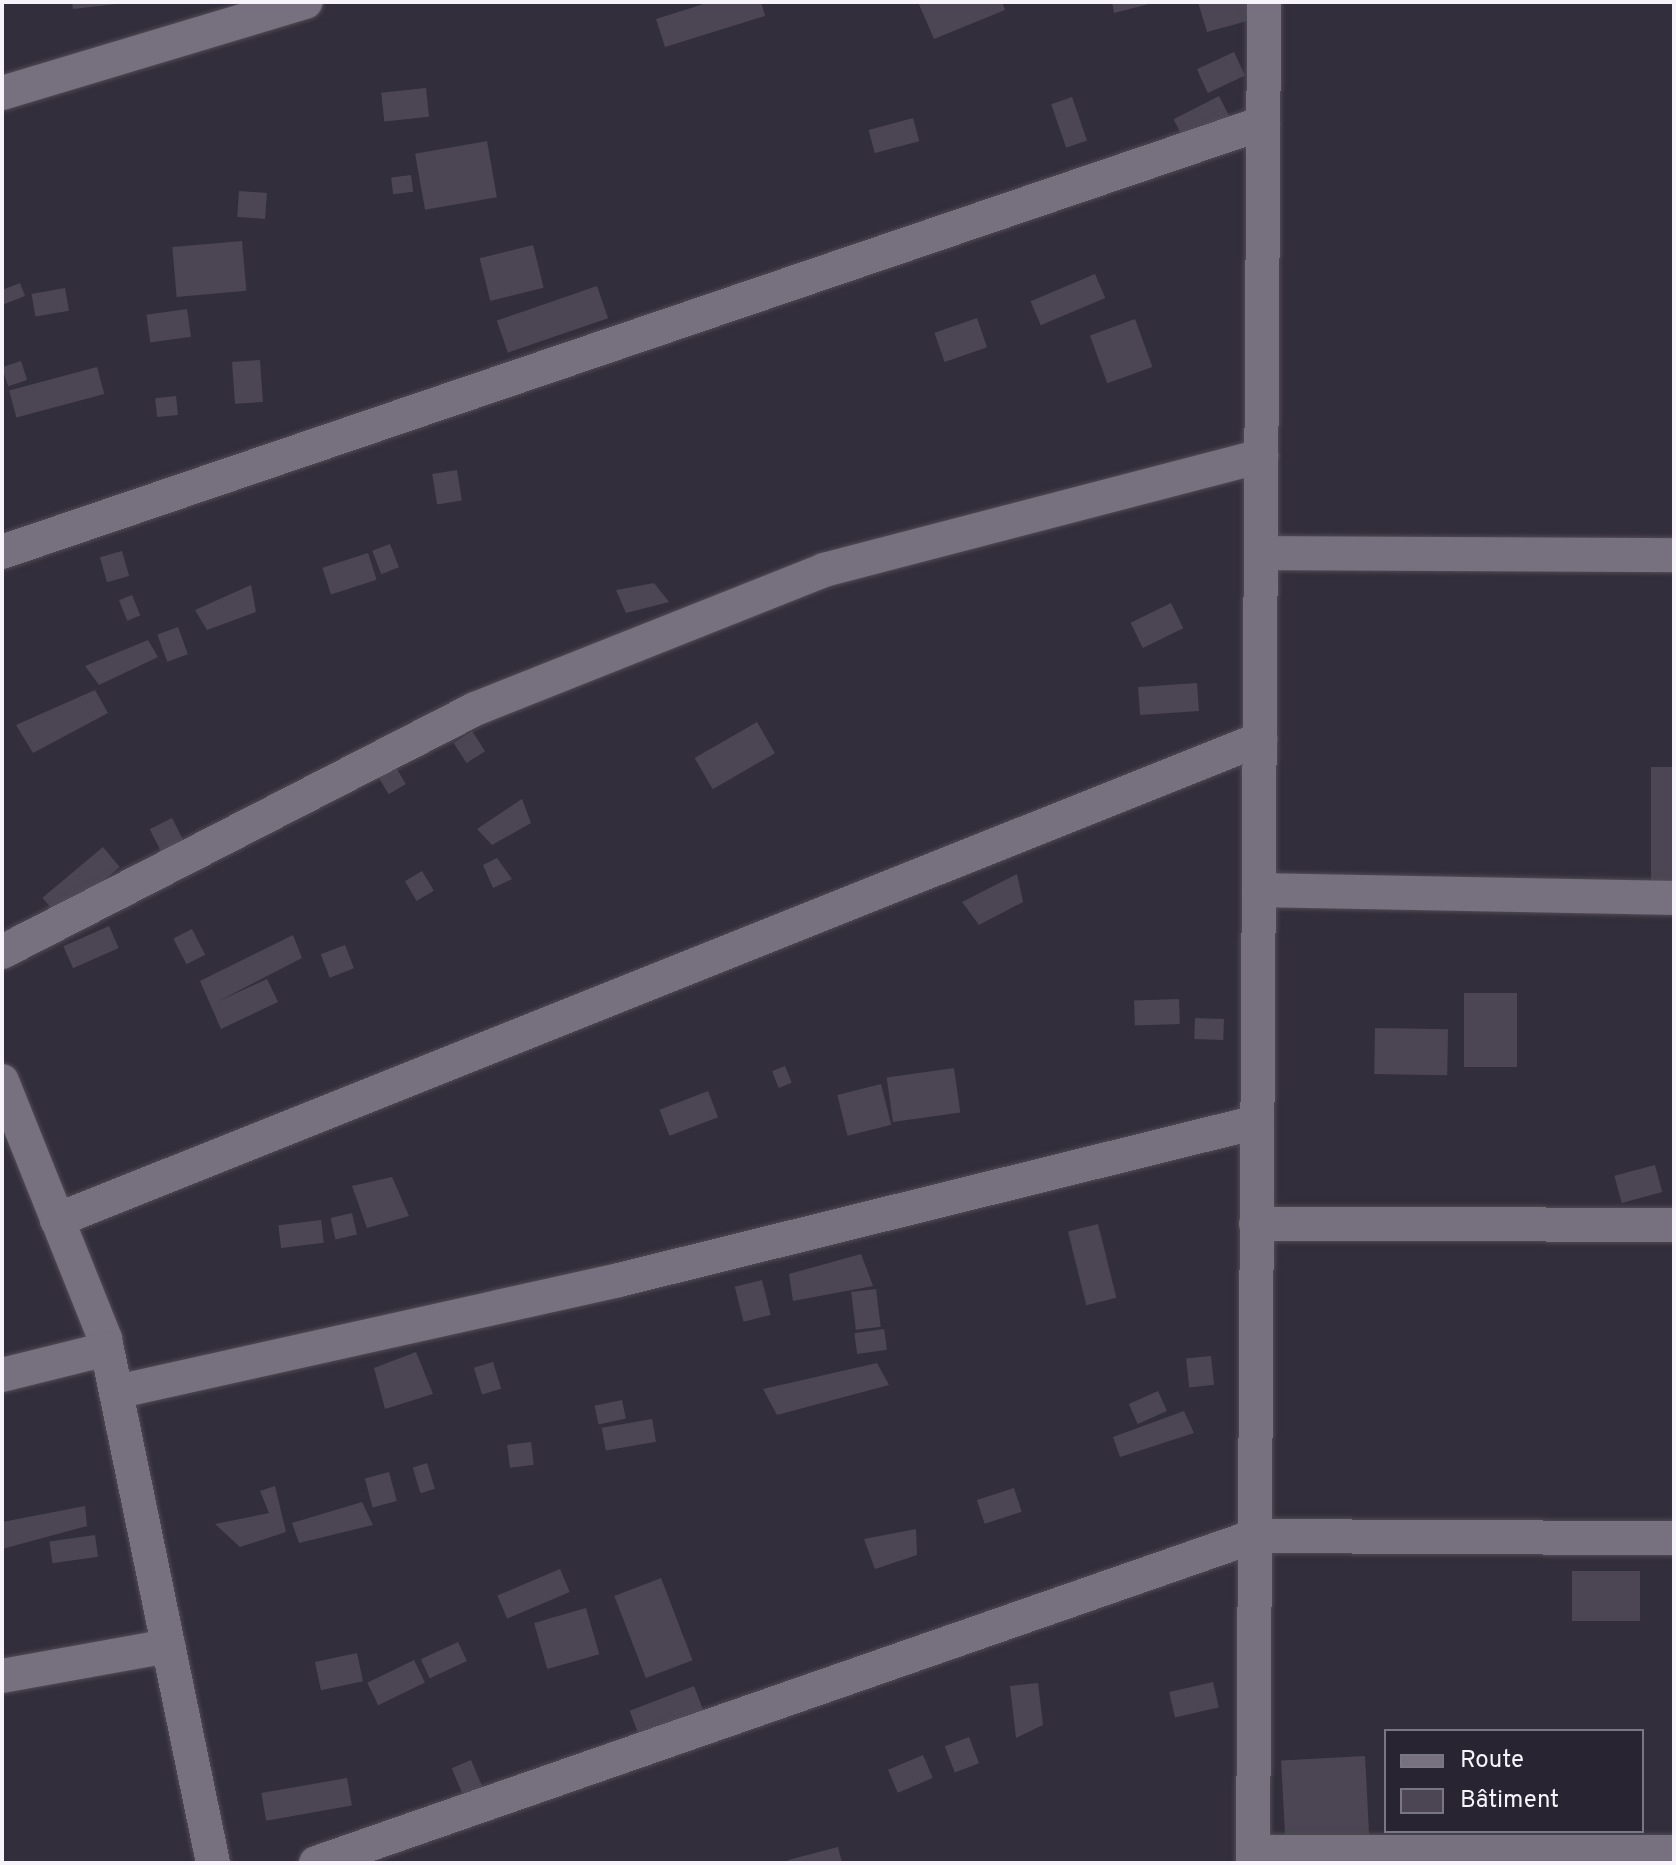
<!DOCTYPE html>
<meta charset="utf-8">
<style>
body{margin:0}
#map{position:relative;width:1676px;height:1865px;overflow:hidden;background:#332e3b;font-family:Overpass,sans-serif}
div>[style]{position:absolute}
.building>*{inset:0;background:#4c4654;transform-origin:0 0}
.roads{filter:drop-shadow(0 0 2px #504b56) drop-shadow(0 0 2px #504b56)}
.street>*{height:34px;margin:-17px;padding:0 17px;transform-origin:17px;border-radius:17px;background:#76707f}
span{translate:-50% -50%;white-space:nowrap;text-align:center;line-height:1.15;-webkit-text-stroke:8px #292431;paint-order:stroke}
.frame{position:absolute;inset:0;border:4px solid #f6f3fb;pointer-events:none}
.legend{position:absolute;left:1384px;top:1729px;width:260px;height:104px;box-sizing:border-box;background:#292431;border:2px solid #7b7782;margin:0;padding:10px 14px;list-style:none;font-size:24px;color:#f6f3fb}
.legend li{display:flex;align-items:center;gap:16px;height:40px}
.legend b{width:40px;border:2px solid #7b7782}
</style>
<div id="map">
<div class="building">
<i style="clip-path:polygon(72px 2px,115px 2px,116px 4px,73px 9px)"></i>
<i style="clip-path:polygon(710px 2px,761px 2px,765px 16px,665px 47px,656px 19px)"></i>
<i style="clip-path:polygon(918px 2px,1002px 2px,1005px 10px,934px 39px)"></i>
<i style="clip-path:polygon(1112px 2px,1153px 2px,1153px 3px,1114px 13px)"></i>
<i style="clip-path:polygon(1198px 2px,1246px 2px,1251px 20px,1207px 32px)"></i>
<i style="left:1234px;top:52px;width:26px;height:41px;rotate:65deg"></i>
<i style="left:426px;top:88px;width:29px;height:45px;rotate:84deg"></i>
<i style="left:1219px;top:96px;width:29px;height:51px;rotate:63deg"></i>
<i style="left:1072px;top:97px;width:46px;height:22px;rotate:71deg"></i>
<i style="left:913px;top:118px;width:24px;height:46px;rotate:75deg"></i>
<i style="left:487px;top:141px;width:57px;height:73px;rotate:80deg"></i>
<i style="left:411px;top:175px;width:17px;height:20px;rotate:83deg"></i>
<i style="left:239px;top:191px;width:28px;height:26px;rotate:4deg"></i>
<i style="left:242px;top:241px;width:50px;height:70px;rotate:85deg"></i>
<i style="left:533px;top:245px;width:44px;height:55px;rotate:76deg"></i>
<i style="left:1095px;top:274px;width:26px;height:70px;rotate:67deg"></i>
<i style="clip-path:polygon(20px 283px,25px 296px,2px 305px,2px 290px)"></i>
<i style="left:597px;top:286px;width:34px;height:106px;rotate:71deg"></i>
<i style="left:65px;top:288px;width:23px;height:34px;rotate:80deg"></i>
<i style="left:187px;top:309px;width:28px;height:41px;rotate:82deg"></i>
<i style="left:977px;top:318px;width:31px;height:45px;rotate:71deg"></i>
<i style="left:1135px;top:319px;width:51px;height:48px;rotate:70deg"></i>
<i style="left:260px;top:360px;width:42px;height:28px;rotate:86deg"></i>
<i style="left:21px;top:361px;width:20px;height:20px;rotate:72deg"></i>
<i style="left:97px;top:367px;width:28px;height:91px;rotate:75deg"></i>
<i style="left:176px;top:396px;width:19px;height:21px;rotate:84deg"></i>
<i style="left:457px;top:470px;width:31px;height:25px;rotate:81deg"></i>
<i style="left:390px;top:544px;width:25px;height:19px;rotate:69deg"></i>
<i style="left:122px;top:551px;width:26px;height:23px;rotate:74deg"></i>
<i style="left:368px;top:553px;width:28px;height:48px;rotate:72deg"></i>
<i style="clip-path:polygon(654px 583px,669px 602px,626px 613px,616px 590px)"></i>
<i style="clip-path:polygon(251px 585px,256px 612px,207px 630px,195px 610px)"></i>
<i style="left:132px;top:595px;width:22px;height:14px;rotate:68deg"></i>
<i style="left:1171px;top:603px;width:28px;height:45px;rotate:64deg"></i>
<i style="left:178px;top:627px;width:29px;height:22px;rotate:70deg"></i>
<i style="clip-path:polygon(148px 640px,158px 657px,99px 685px,85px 666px)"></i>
<i style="left:1197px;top:683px;width:28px;height:59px;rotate:86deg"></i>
<i style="clip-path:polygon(95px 690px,108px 713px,33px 753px,16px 725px)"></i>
<i style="left:757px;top:722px;width:36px;height:72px;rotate:60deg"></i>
<i style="left:472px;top:731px;width:24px;height:22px;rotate:57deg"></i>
<i style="left:395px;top:766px;width:21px;height:20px;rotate:59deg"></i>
<i style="left:1651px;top:767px;width:23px;height:115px"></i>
<i style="clip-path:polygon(522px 799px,531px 823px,492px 845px,477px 829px)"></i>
<i style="left:172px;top:818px;width:25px;height:25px;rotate:63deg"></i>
<i style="left:103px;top:847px;width:26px;height:79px;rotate:50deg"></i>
<i style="clip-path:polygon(497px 858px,512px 879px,493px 888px,483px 865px)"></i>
<i style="left:422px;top:871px;width:23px;height:20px;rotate:59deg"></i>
<i style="clip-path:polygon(1017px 874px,1023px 902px,979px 925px,962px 902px)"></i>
<i style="left:109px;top:926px;width:24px;height:50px;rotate:66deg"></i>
<i style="left:192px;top:929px;width:29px;height:21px;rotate:63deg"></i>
<i style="clip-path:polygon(293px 935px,302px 958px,217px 1002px,267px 979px,278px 1002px,221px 1029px,200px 981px)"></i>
<i style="left:345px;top:945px;width:25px;height:26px;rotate:69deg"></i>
<i style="left:1464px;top:993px;width:53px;height:74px"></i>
<i style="left:1179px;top:999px;width:25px;height:45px;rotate:88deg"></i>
<i style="left:1195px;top:1018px;width:29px;height:21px;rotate:2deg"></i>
<i style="left:1375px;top:1028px;width:73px;height:46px;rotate:1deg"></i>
<i style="left:785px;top:1066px;width:18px;height:14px;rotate:68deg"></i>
<i style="left:954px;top:1068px;width:45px;height:68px;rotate:82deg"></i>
<i style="left:881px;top:1084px;width:42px;height:45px;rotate:76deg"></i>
<i style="left:708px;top:1091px;width:28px;height:52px;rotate:69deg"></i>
<i style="left:1655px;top:1165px;width:28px;height:42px;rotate:75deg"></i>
<i style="clip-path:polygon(392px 1177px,409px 1216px,367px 1228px,352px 1186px)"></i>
<i style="left:352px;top:1213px;width:22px;height:22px;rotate:77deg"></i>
<i style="left:321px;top:1220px;width:23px;height:43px;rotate:83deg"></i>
<i style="left:1098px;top:1224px;width:76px;height:31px;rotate:76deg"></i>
<i style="clip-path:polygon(861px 1254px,873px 1286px,793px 1301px,789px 1274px)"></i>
<i style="left:762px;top:1280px;width:36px;height:28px;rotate:76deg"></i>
<i style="left:876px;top:1289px;width:38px;height:25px;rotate:83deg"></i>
<i style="left:884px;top:1329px;width:21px;height:30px;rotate:82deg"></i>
<i style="clip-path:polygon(416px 1352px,433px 1394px,385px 1409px,374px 1368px)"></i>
<i style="left:1211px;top:1356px;width:29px;height:25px;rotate:84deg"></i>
<i style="left:493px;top:1362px;width:28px;height:20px;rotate:73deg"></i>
<i style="clip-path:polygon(877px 1363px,889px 1385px,777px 1415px,763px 1389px)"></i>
<i style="left:1158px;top:1391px;width:22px;height:32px;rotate:66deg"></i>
<i style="left:622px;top:1400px;width:19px;height:28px;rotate:78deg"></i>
<i style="clip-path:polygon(1184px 1411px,1194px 1433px,1120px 1457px,1113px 1437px)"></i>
<i style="left:652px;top:1419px;width:23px;height:51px;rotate:80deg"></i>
<i style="left:531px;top:1442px;width:23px;height:24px;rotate:83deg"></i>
<i style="left:427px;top:1463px;width:27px;height:15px;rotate:73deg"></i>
<i style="left:389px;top:1472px;width:30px;height:25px;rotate:75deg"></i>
<i style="clip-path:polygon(275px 1486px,286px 1532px,240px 1547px,215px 1524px,269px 1513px,260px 1491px)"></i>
<i style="left:1014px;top:1488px;width:25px;height:39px;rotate:72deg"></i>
<i style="clip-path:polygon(362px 1502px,373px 1525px,299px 1543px,292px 1523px)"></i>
<i style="clip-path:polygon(85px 1506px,87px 1526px,2px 1549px,2px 1522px)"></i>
<i style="clip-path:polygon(916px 1529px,917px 1555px,875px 1569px,864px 1539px)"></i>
<i style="left:95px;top:1535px;width:22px;height:46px;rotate:82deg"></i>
<i style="left:560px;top:1569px;width:25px;height:68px;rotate:67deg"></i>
<i style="left:1572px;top:1571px;width:68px;height:50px"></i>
<i style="left:661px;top:1578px;width:88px;height:50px;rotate:69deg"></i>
<i style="left:586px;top:1608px;width:48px;height:54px;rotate:74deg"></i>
<i style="left:458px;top:1642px;width:21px;height:41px;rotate:65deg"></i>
<i style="left:357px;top:1653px;width:29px;height:43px;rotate:78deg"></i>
<i style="left:414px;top:1660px;width:25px;height:52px;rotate:64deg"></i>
<i style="left:1213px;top:1682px;width:26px;height:45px;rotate:77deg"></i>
<i style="clip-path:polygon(1038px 1683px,1043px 1725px,1016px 1738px,1010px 1686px)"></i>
<i style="left:694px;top:1686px;width:26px;height:69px;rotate:69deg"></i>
<i style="left:969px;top:1737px;width:28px;height:26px;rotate:69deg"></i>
<i style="left:923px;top:1755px;width:25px;height:38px;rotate:67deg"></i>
<i style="left:1365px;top:1756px;width:82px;height:84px;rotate:87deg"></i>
<i style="left:471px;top:1760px;width:33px;height:21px;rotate:67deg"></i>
<i style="left:347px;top:1778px;width:28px;height:87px;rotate:80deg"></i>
<i style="clip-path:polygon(838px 1847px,842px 1863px,789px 1863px,788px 1860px)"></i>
</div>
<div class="roads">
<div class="street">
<i style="left:2px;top:93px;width:317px;rotate:-16.7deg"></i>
<i style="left:2px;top:552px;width:1332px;rotate:-18.79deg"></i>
<i style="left:1261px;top:553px;width:413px;rotate:0.3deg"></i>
<i style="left:1259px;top:890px;width:415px;rotate:1.1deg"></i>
<i style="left:2px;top:952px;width:532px;rotate:-27.19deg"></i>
<i style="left:475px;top:709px;width:376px;rotate:-21.7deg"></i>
<i style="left:824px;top:570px;width:452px;rotate:-14.6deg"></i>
<i style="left:2px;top:1081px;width:278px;rotate:68.2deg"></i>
<i style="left:105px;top:1339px;width:535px;rotate:78.35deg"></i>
<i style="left:57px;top:1220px;width:1296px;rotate:-21.79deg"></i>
<i style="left:1256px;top:1224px;width:418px;rotate:0.1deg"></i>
<i style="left:2px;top:1375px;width:108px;rotate:-13.9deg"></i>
<i style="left:116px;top:1392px;width:515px;rotate:-12.55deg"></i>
<i style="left:619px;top:1280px;width:657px;rotate:-13.91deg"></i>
<i style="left:2px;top:1676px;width:169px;rotate:-10.2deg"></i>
<i style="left:1253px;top:1852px;width:421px"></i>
<i style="left:316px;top:1863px;width:994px;rotate:-19.2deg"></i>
<i style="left:1255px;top:1536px;width:419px;rotate:0.3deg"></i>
<i style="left:1253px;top:1863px;width:1861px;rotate:-89.66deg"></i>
</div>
</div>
<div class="frame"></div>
<ul class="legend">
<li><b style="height:10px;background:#76707f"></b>Route</li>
<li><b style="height:22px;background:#4c4654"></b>Bâtiment</li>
</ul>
</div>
